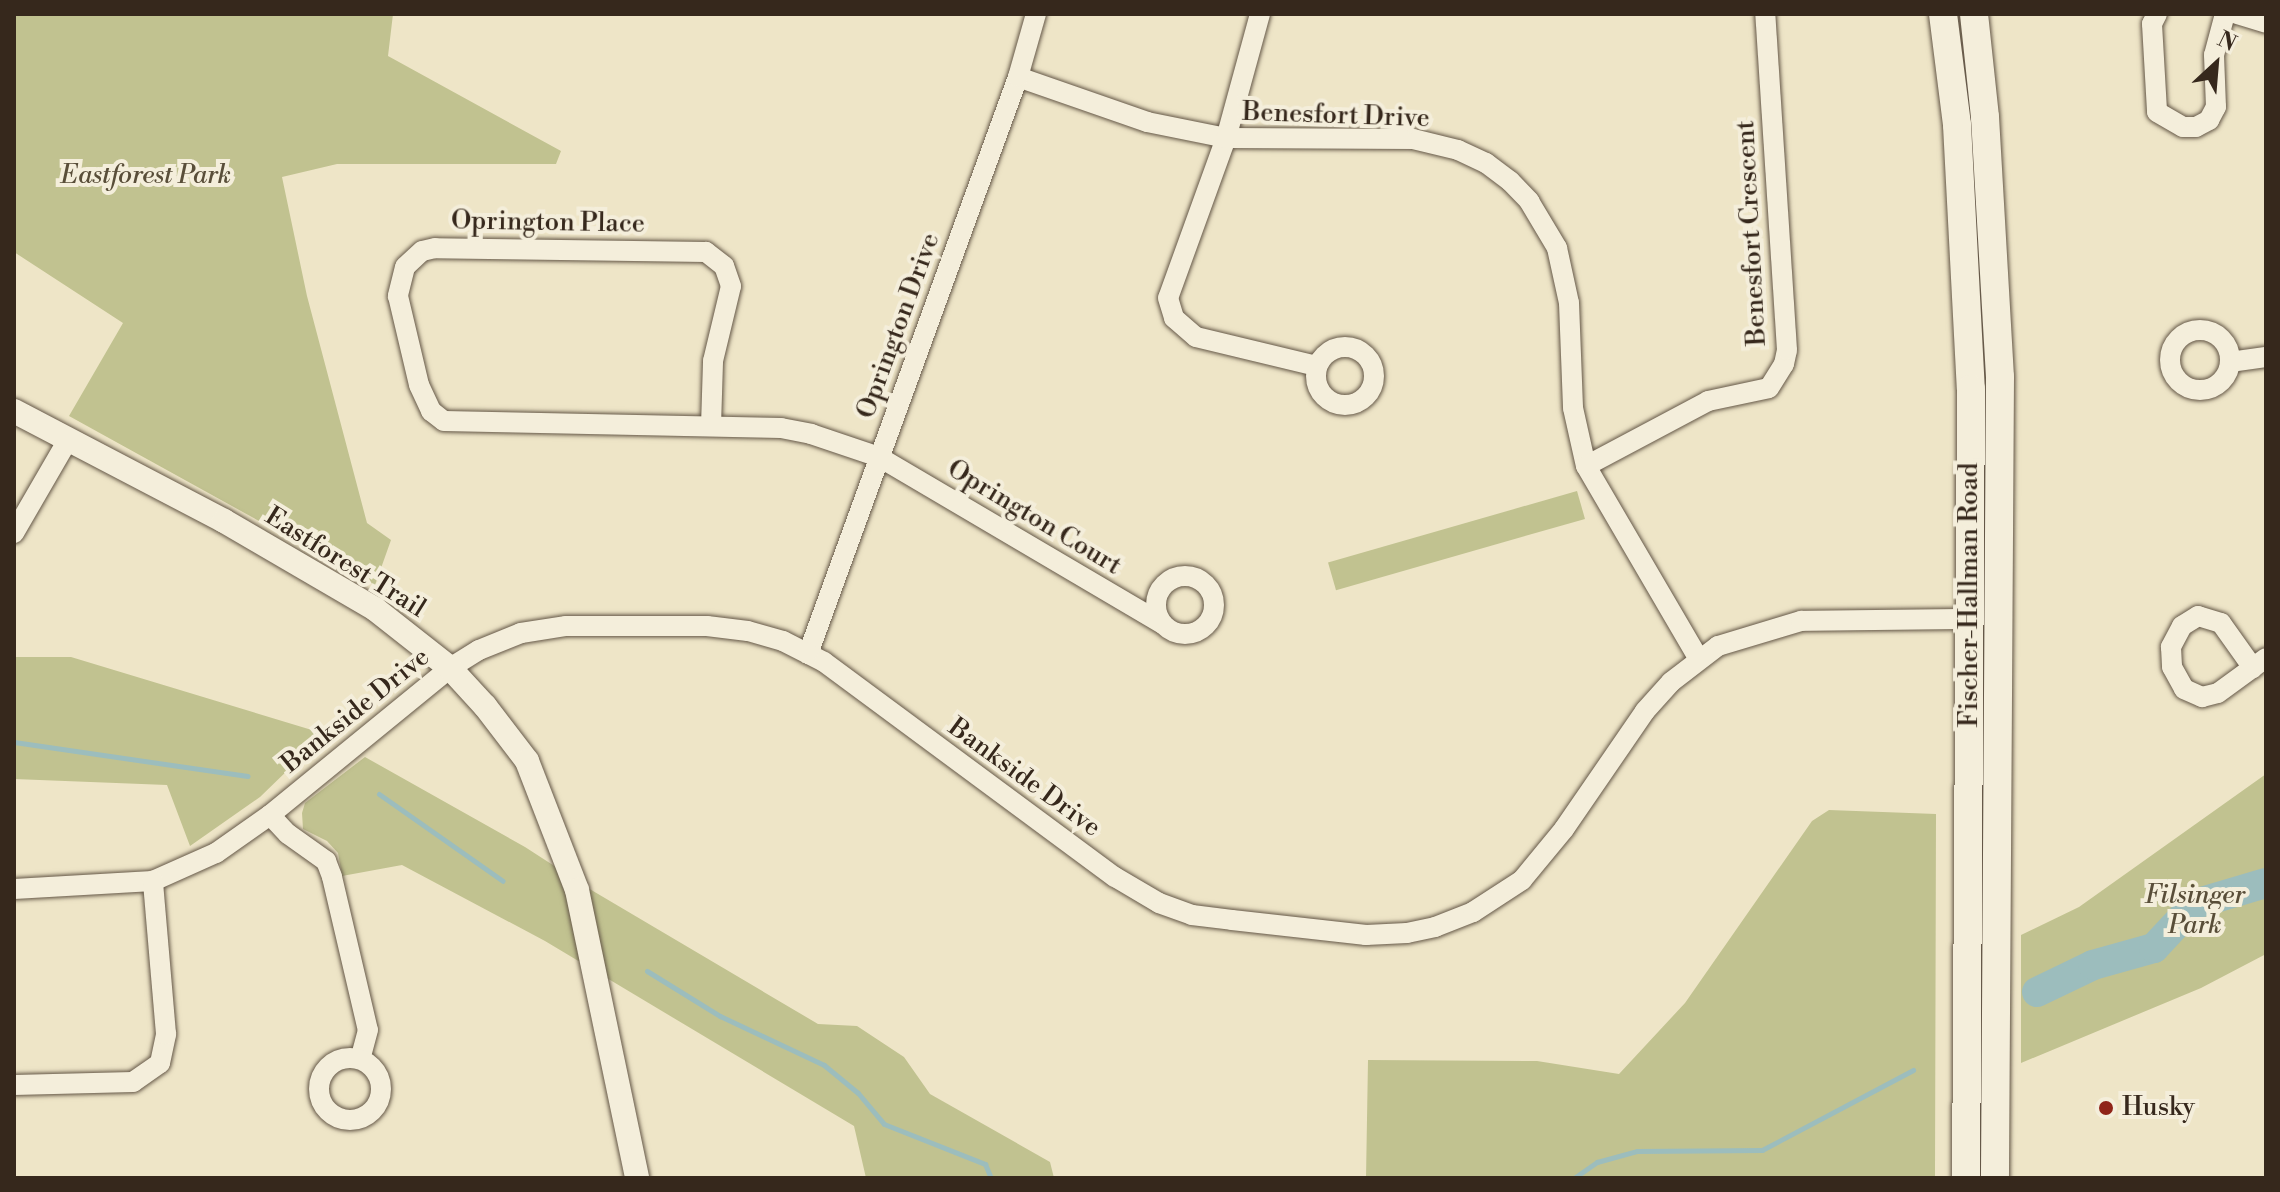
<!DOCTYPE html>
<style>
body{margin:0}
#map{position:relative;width:2280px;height:1192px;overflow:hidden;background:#eee5c7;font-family:"Libre Bodoni",serif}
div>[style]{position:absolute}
.green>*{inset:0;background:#c1c290;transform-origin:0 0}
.stream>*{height:5px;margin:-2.5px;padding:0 2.5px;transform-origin:2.5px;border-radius:2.5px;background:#9cbdbd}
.river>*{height:30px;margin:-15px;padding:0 15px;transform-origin:15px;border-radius:15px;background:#9cbdbd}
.roads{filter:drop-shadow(0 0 2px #645747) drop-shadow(0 0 2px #645747)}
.minor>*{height:20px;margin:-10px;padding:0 10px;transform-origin:10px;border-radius:10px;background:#f4eedb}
.minor>.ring{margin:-10px;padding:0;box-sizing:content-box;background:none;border:20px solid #f4eedb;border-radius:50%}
.tertiary>*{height:24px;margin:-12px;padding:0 12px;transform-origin:12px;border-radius:12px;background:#f4eedb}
.secondary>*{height:28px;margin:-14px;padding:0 14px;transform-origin:14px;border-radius:14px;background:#f4eedb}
.dots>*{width:22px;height:22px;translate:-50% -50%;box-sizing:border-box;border:4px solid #f4eedb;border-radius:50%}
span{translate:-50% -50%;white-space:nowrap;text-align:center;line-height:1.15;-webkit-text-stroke:8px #f4eedb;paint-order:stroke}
.street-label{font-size:26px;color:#36281c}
.park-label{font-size:26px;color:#594e39;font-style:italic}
.poi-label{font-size:26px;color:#36281c}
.left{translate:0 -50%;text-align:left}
.frame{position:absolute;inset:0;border:16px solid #36281c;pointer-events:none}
.north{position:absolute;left:2176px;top:24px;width:80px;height:80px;-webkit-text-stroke:6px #f4eedb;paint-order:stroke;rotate:26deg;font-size:22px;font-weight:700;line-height:32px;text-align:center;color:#36281c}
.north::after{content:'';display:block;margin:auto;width:28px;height:36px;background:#36281c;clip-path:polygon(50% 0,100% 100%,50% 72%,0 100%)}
</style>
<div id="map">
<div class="green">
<i style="clip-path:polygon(14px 14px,393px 14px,388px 56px,561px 151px,556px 164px,337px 164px,282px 177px,307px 296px,367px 523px,391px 540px,375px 585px,69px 416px,123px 323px,14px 252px)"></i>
<i style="left:1577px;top:491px;width:29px;height:259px;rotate:74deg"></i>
<i style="clip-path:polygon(14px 657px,71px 657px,325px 734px,260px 797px,190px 846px,167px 785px,14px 779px)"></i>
<i style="clip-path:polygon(365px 757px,525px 847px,593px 891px,818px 1024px,857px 1026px,904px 1057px,930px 1094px,1050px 1162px,1054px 1178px,866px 1178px,854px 1126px,545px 941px,402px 865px,342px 876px,338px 853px,327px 841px,303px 829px,302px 813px,305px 803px)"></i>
<i style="clip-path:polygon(2266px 774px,2266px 954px,2201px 988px,2021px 1063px,2021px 935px,2079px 907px)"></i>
<i style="clip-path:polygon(1829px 810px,1936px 814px,1935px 1178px,1366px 1178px,1368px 1060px,1537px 1061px,1619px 1074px,1685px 1003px,1812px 821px)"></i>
</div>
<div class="stream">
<i style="left:14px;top:742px;width:236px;rotate:8.3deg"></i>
<i style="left:379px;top:794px;width:151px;rotate:35.1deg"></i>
<i style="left:647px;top:971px;width:86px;rotate:31.7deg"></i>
<i style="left:720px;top:1016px;width:115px;rotate:25.2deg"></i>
<i style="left:824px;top:1065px;width:44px;rotate:39.5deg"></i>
<i style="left:858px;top:1093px;width:40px;rotate:50deg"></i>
<i style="left:884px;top:1124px;width:109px;rotate:21.6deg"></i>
<i style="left:985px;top:1164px;width:15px;rotate:67deg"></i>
<i style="left:1574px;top:1178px;width:28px;rotate:-35deg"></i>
<i style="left:1597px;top:1162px;width:41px;rotate:-15.4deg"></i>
<i style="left:1637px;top:1151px;width:125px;rotate:-0.5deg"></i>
<i style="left:1762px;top:1150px;width:171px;rotate:-27.9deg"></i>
</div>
<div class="river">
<i style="left:2037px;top:992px;width:62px;rotate:-25.7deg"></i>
<i style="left:2093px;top:965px;width:63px;rotate:-15.6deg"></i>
<i style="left:2154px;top:948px;width:60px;rotate:-47deg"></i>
<i style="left:2195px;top:904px;width:74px;rotate:-16.5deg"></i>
</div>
<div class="roads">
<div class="minor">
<i style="left:1260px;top:14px;width:129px;rotate:105.3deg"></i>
<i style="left:1226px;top:138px;width:170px;rotate:109.9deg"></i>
<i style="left:1168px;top:298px;width:21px;rotate:73deg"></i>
<i style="left:1174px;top:318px;width:29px;rotate:41deg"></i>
<i style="left:1196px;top:337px;width:124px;rotate:13.5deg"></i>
<i style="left:2157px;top:14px;width:11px;rotate:117deg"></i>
<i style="left:2152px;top:24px;width:88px;rotate:86.7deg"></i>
<i style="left:2157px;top:112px;width:30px;rotate:30deg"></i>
<i style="left:2183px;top:127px;width:13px"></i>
<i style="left:2196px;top:127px;width:15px;rotate:-28deg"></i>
<i style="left:2209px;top:120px;width:15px;rotate:-62deg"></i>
<i style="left:2216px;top:107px;width:52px;rotate:-92.2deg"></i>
<i style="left:2214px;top:55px;width:42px;rotate:-75deg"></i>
<i style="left:2237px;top:14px;width:30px;rotate:17deg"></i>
<i style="left:1018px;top:77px;width:137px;rotate:19.2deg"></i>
<i style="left:1147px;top:122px;width:81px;rotate:11.4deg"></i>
<i style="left:1226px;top:138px;width:187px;rotate:0.3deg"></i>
<i style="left:1413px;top:139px;width:46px;rotate:13.7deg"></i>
<i style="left:1458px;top:150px;width:31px;rotate:25deg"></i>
<i style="left:1486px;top:163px;width:30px;rotate:37deg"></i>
<i style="left:1510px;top:181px;width:28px;rotate:46deg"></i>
<i style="left:1529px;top:201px;width:55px;rotate:59.2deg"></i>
<i style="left:1557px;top:248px;width:56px;rotate:77.7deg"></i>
<i style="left:1569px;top:303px;width:105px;rotate:87.8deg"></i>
<i style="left:1573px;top:408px;width:59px;rotate:77.4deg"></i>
<i style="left:1586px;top:466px;width:224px;rotate:59.7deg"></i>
<i class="ring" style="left:2170px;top:330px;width:40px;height:40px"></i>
<i class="ring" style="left:1316px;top:347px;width:38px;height:38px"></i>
<i style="left:2230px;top:362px;width:36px;rotate:-8deg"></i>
<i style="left:711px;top:426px;width:65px;rotate:-88.2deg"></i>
<i style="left:713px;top:361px;width:77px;rotate:-76.5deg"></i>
<i style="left:731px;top:286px;width:21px;rotate:-109deg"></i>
<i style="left:724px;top:266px;width:23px;rotate:-142deg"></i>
<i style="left:706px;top:252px;width:271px;rotate:-179.2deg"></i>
<i style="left:435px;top:248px;width:13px;rotate:167deg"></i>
<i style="left:422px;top:251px;width:23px;rotate:137deg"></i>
<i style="left:405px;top:267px;width:30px;rotate:104deg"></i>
<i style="left:398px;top:296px;width:91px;rotate:76.7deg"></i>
<i style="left:419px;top:385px;width:29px;rotate:65deg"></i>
<i style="left:431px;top:411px;width:16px;rotate:38deg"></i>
<i style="left:444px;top:421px;width:337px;rotate:1.2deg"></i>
<i style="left:781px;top:428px;width:31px;rotate:11deg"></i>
<i style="left:811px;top:434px;width:72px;rotate:18.7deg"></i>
<i style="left:879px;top:457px;width:329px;rotate:30.5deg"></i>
<i style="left:1586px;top:466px;width:138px;rotate:-28deg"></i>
<i style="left:1708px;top:401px;width:62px;rotate:-12deg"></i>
<i style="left:1769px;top:388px;width:28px;rotate:-58deg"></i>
<i style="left:1784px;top:364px;width:14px;rotate:-78deg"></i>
<i style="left:1787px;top:350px;width:337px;rotate:-93.7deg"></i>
<i style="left:14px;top:533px;width:108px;rotate:-59.9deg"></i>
<i class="ring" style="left:1156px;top:576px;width:38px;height:38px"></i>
<i style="left:808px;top:654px;width:614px;rotate:-70deg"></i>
<i style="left:1018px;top:77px;width:66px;rotate:-74.1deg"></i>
<i style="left:2253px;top:668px;width:55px;rotate:-125.4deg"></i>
<i style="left:2221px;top:623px;width:24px;rotate:-163deg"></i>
<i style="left:2198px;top:616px;width:19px;rotate:148deg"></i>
<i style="left:2182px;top:626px;width:24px;rotate:118deg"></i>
<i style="left:2171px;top:647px;width:20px;rotate:87deg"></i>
<i style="left:2172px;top:667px;width:25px;rotate:61deg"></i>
<i style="left:2184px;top:689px;width:20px;rotate:24deg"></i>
<i style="left:2202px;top:697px;width:16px;rotate:-14deg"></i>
<i style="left:2218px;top:693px;width:59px;rotate:-36.1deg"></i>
<i style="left:270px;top:815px;width:26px;rotate:47deg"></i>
<i style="left:288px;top:834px;width:47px;rotate:35.4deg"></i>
<i style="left:326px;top:861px;width:17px;rotate:69deg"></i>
<i style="left:332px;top:877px;width:157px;rotate:76.8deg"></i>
<i style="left:368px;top:1030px;width:30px;rotate:105deg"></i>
<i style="left:14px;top:889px;width:139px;rotate:-3.3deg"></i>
<i style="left:153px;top:881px;width:69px;rotate:-24deg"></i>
<i style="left:216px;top:853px;width:66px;rotate:-35.1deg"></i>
<i style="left:270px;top:815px;width:232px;rotate:-39.2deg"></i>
<i style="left:450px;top:668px;width:34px;rotate:-32deg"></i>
<i style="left:479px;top:650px;width:45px;rotate:-22deg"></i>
<i style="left:521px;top:633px;width:46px;rotate:-8.8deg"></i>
<i style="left:566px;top:626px;width:141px"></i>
<i style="left:707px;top:626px;width:41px;rotate:7deg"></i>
<i style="left:748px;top:631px;width:36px;rotate:16deg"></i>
<i style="left:783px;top:641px;width:46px;rotate:27.1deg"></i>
<i style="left:824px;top:662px;width:362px;rotate:36.5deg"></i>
<i style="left:1115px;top:877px;width:51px;rotate:30.6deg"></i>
<i style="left:1159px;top:903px;width:35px;rotate:20deg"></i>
<i style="left:1192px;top:915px;width:40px;rotate:7.1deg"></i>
<i style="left:1232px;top:920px;width:135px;rotate:6.4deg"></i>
<i style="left:1366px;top:935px;width:41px;rotate:-2.8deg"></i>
<i style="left:1407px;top:933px;width:29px;rotate:-12deg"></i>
<i style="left:1435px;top:927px;width:41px;rotate:-21.5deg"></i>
<i style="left:1473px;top:912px;width:59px;rotate:-33.1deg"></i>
<i style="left:1522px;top:880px;width:66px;rotate:-50.5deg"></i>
<i style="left:1564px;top:829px;width:143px;rotate:-55.5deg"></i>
<i style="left:1645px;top:711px;width:39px;rotate:-48deg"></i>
<i style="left:1671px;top:682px;width:59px;rotate:-37.5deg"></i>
<i style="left:1718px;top:646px;width:87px;rotate:-16.8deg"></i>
<i style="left:1801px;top:621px;width:170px;rotate:-0.7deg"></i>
<i class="ring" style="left:319px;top:1058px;width:42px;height:42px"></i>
<i style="left:14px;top:1085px;width:119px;rotate:-1.4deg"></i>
<i style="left:133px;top:1082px;width:33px;rotate:-35deg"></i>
<i style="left:160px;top:1063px;width:30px;rotate:-78deg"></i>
<i style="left:166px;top:1034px;width:154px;rotate:-94.9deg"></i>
</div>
<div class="tertiary">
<i style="left:14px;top:411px;width:237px;rotate:27.6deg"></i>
<i style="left:224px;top:521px;width:175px;rotate:30.2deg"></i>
<i style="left:375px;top:609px;width:95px;rotate:38.2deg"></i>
<i style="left:450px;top:668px;width:52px;rotate:47.4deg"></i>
<i style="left:485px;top:706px;width:69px;rotate:52.6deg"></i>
<i style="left:527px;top:761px;width:138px;rotate:68.8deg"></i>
<i style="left:577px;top:890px;width:294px;rotate:78.2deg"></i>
</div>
<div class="secondary">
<i style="left:1943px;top:14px;width:112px;rotate:82.8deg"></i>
<i style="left:1957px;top:125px;width:264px;rotate:87deg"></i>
<i style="left:1971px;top:389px;width:789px;rotate:90.36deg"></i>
<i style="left:1974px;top:14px;width:104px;rotate:83.9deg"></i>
<i style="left:1985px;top:117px;width:260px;rotate:86.7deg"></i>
<i style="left:2000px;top:377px;width:801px;rotate:90.36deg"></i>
</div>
</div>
<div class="dots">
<i style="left:2106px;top:1108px;background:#8f2418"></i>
</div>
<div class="street-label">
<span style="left:1336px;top:116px;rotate:2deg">Benesfort Drive</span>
<span style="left:548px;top:223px;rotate:1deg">Oprington Place</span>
<span style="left:1752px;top:233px;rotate:-93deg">Benesfort Crescent</span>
<span style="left:899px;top:326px;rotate:-70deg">Oprington Drive</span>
<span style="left:1034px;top:518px;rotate:31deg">Oprington Court</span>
<span style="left:345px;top:563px;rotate:32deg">Eastforest Trail</span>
<span style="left:1970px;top:595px;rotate:-90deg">Fischer-Hallman Road</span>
<span style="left:356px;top:711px;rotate:-39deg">Bankside Drive</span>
<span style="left:1024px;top:778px;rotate:36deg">Bankside Drive</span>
</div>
<div class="park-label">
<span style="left:146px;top:176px">Eastforest Park</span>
<span style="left:2195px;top:911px">Filsinger<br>Park</span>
</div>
<div class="poi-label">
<span class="left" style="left:2122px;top:1108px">Husky</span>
</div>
<div class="frame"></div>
<div class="north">N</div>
</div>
